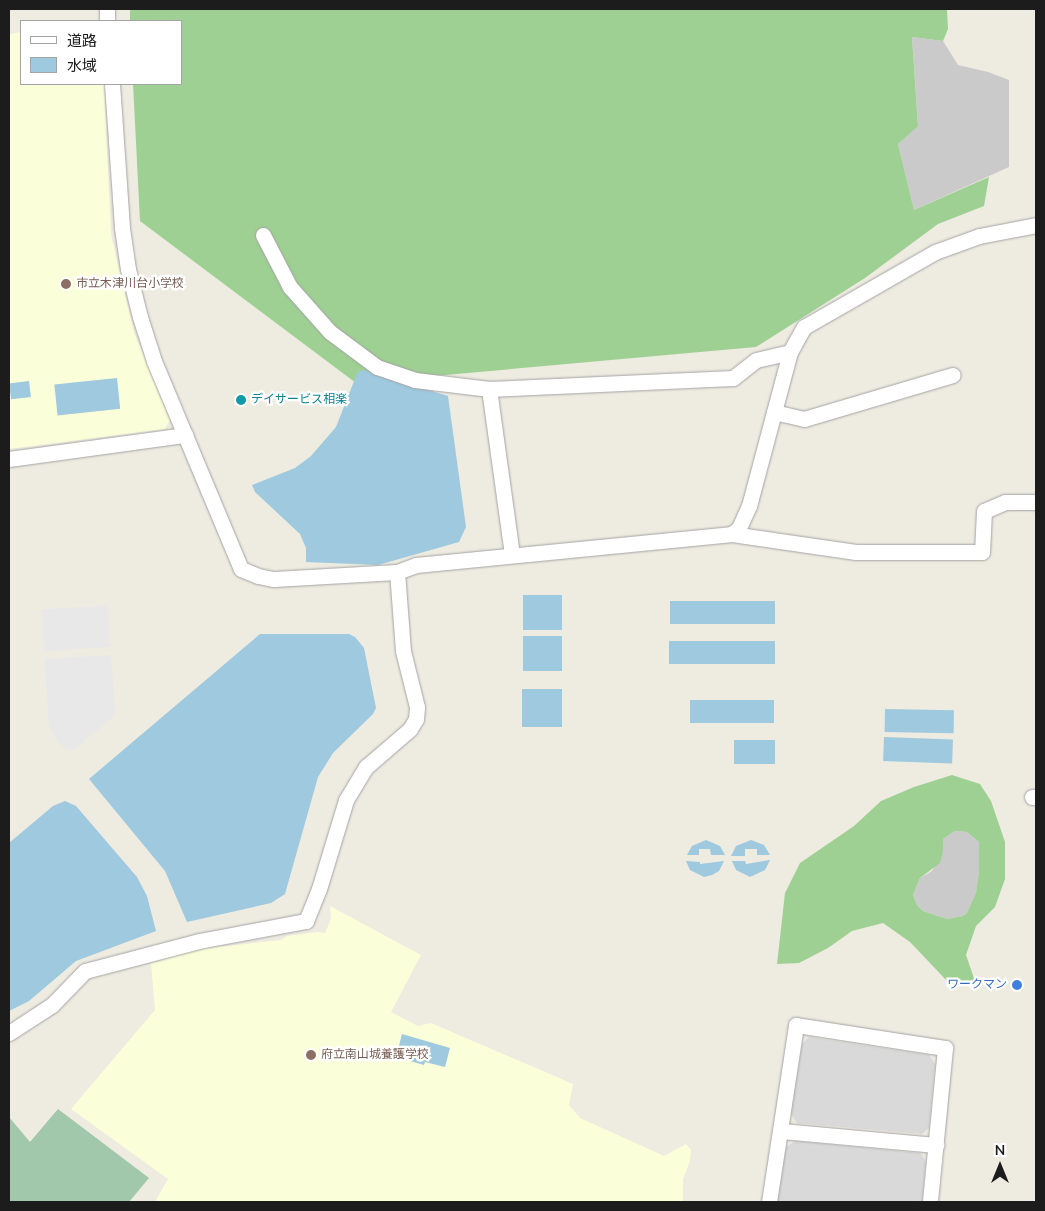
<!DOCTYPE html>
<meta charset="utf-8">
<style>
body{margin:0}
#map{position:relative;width:1045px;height:1211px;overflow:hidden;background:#eeebe1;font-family:"Nunito Sans","Noto Sans JP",sans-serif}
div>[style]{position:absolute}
.residential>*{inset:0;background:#dad9d9}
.education>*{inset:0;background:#fbffd9}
.religious>*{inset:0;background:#cacaca}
.forest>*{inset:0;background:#9fd093}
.cemetery>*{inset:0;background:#a1c8ab}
.parking>*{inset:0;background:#e8e8e8;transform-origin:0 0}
.water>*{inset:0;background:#9ec9df;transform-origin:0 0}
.roads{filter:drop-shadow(0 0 1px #a3a3a3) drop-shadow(0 0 1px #a3a3a3)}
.minor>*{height:15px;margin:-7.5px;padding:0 7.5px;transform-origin:7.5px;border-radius:7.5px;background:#fff}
.dots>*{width:14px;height:14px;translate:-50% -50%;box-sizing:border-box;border:2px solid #fff;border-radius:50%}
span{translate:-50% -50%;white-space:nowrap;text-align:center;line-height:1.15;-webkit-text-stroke:4.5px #fff;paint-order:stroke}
.education-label{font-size:12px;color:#785e54}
.left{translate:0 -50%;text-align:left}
.culture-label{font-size:12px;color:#0d838f}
.shop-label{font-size:12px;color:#366cbe}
.right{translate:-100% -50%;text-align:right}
.frame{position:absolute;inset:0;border:10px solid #1c1c1c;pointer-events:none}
.legend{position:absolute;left:20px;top:20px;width:162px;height:65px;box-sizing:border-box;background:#fff;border:1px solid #a4a4a4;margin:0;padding:6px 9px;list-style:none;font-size:15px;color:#1c1c1c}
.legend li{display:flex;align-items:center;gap:10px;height:25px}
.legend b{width:25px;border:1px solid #a4a4a4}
.north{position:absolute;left:975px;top:1141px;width:50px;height:50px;-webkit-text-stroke:4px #fff;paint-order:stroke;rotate:0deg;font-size:14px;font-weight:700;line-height:20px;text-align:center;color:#1c1c1c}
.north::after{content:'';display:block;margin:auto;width:18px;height:22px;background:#1c1c1c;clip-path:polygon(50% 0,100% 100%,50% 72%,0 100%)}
</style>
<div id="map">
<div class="residential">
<i style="clip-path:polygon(809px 1037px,929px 1055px,935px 1064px,929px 1128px,922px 1134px,797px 1123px,791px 1114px,802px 1044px)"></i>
<i style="clip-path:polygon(795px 1141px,920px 1153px,926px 1161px,922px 1202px,775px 1202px,786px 1147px)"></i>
</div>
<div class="education">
<i style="clip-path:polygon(21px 32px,21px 84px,104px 84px,111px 235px,134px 332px,170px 420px,165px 429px,9px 449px,9px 34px)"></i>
<i style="clip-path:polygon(330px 906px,421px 955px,391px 1012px,418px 1026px,431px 1023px,573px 1084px,569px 1105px,580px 1118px,664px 1156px,686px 1144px,691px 1150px,690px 1161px,683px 1179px,683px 1202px,155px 1202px,168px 1179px,71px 1109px,155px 1010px,151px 963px,198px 949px,281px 940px,287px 936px,318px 932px,325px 933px,331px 919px)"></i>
</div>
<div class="religious">
<i style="clip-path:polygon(912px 37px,943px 41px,958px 65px,988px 72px,1009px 80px,1009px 167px,914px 210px,898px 144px,918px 125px)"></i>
<i style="clip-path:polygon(955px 831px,967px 832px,979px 842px,979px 872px,976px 894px,967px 913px,963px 916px,947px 919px,923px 911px,917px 905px,913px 895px,920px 878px,932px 871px,943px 851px,943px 839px)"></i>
</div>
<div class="forest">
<i style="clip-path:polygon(130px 9px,947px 9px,948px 29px,943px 41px,912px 37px,918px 126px,898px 144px,914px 210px,989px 177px,984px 206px,938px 224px,865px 278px,756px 347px,356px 383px,140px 221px,133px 84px,181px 84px,181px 21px,130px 21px)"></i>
<i style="clip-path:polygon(evenodd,952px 775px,980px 784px,991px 801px,1005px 842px,1005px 879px,995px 907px,976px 926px,966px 955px,976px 984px,948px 982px,910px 942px,883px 923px,852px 931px,828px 948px,799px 963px,777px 964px,785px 893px,800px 863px,854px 826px,881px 801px,914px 787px,952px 775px,955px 831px,967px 832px,979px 842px,979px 872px,976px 893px,967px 913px,963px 916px,947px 919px,923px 911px,917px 905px,913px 895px,920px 878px,940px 863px,943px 851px,943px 839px,955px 831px)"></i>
</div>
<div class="cemetery">
<i style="clip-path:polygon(58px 1109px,149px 1178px,129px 1202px,9px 1202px,9px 1117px,30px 1142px)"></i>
</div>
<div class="parking">
<i style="left:108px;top:605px;width:42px;height:67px;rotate:86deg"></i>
<i style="clip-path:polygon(111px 655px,115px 711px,112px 718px,73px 750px,62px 747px,49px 728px,45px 659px)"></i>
</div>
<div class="water">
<i style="clip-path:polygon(364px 370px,448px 396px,466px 527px,459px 542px,378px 565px,306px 562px,306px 548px,300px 534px,255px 492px,252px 485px,295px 468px,311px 456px,336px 427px,356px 376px,358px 372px)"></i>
<i style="left:117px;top:378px;width:31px;height:63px;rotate:84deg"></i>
<i style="left:29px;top:381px;width:16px;height:20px;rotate:83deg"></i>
<i style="left:523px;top:595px;width:39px;height:35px"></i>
<i style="left:670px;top:601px;width:105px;height:23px"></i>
<i style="clip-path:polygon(260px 634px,349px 634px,355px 637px,364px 648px,376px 708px,373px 714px,333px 753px,318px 777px,285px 894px,271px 903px,187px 922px,165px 871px,89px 779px)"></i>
<i style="left:523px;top:636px;width:39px;height:35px"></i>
<i style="left:669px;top:641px;width:106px;height:23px"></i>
<i style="left:522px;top:689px;width:40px;height:38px"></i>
<i style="left:690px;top:700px;width:84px;height:23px"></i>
<i style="left:885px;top:709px;width:69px;height:23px;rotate:1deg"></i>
<i style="left:884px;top:737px;width:69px;height:24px;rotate:2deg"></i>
<i style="left:734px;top:740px;width:41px;height:24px"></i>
<i style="clip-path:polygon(65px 801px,76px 806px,137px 877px,147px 896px,156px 931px,76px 961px,29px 1001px,9px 1011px,9px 843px,53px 806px)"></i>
<i style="clip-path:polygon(706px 840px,720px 846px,725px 855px,711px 855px,710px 849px,699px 849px,699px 855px,687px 855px,692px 846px)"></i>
<i style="clip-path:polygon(751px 840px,764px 845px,770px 855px,757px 855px,757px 849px,745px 849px,745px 856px,731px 856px,736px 846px)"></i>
<i style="clip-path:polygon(770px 860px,765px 870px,750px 877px,736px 870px,732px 861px,745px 861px,746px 864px)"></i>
<i style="clip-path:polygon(686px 861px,700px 862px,700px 864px,724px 861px,719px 871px,712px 875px,704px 877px,690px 870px)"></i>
<i style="clip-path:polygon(402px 1034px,450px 1048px,445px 1067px,425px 1062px,424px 1065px,396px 1057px)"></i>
</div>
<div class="roads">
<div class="minor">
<i style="left:107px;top:9px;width:12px;rotate:90deg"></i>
<i style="left:112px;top:84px;width:144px;rotate:86deg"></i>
<i style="left:122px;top:228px;width:41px;rotate:81.7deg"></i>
<i style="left:128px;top:269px;width:49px;rotate:76deg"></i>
<i style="left:140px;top:317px;width:46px;rotate:72.3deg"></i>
<i style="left:154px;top:361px;width:225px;rotate:67.3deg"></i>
<i style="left:241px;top:569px;width:18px;rotate:22deg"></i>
<i style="left:258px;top:576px;width:16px;rotate:11deg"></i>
<i style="left:274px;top:579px;width:123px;rotate:-3.3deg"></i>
<i style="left:397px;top:572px;width:20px;rotate:-20deg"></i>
<i style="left:416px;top:565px;width:318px;rotate:-5.6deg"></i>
<i style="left:732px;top:534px;width:125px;rotate:8.3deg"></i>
<i style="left:856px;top:552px;width:126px"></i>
<i style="left:982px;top:552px;width:41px;rotate:-87.2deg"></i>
<i style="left:984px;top:511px;width:23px;rotate:-23deg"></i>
<i style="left:1005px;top:502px;width:31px"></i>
<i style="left:263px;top:235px;width:59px;rotate:62.6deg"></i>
<i style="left:290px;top:287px;width:60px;rotate:48.4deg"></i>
<i style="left:330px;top:332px;width:59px;rotate:36.7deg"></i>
<i style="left:377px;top:367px;width:40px;rotate:18.9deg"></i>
<i style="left:415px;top:380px;width:75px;rotate:6.9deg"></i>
<i style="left:489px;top:389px;width:244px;rotate:-2.6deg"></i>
<i style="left:733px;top:378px;width:29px;rotate:-38deg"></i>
<i style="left:756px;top:360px;width:35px;rotate:-13deg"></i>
<i style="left:489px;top:389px;width:167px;rotate:82.1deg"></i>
<i style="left:774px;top:412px;width:31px;rotate:13deg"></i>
<i style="left:804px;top:419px;width:155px;rotate:-16.5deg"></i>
<i style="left:9px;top:459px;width:178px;rotate:-7.8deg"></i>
<i style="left:732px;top:534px;width:9px;rotate:-41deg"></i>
<i style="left:739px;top:528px;width:24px;rotate:-66deg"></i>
<i style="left:749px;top:506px;width:159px;rotate:-75.1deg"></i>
<i style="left:790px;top:352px;width:29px;rotate:-61deg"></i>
<i style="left:804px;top:327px;width:151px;rotate:-29.8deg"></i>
<i style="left:935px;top:252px;width:47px;rotate:-20deg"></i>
<i style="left:979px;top:236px;width:58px;rotate:-10.9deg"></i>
<i style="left:1032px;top:797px;width:4px"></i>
<i style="left:9px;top:1033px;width:51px;rotate:-33.1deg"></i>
<i style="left:52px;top:1005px;width:47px;rotate:-45.9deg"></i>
<i style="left:85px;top:971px;width:118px;rotate:-14.7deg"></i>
<i style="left:199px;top:941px;width:109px;rotate:-10.6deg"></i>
<i style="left:306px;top:921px;width:35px;rotate:-68deg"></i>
<i style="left:319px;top:889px;width:93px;rotate:-73.1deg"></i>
<i style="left:346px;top:800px;width:39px;rotate:-59deg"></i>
<i style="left:366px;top:767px;width:58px;rotate:-40.8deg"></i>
<i style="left:410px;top:729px;width:12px;rotate:-59deg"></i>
<i style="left:416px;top:719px;width:12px;rotate:-85deg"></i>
<i style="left:417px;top:707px;width:58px;rotate:-104deg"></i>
<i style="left:403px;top:651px;width:79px;rotate:-94.3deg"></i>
<i style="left:781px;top:1131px;width:156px;rotate:5.2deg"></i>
<i style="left:769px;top:1202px;width:179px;rotate:-81.3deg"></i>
<i style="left:796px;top:1025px;width:151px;rotate:8.8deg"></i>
<i style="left:945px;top:1048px;width:155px;rotate:95.6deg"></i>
</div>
</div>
<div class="dots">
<i style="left:66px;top:284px;background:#8d6e63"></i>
<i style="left:241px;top:400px;background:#0f9aa8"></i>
<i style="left:1017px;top:985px;background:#3f7fe0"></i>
<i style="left:311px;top:1055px;background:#8d6e63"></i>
</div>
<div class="education-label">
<span class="left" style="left:76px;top:284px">市立木津川台小学校</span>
<span class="left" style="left:321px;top:1055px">府立南山城養護学校</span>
</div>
<div class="culture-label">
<span class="left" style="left:251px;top:400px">デイサービス相楽</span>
</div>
<div class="shop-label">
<span class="right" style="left:1007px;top:985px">ワークマン</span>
</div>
<div class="frame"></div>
<ul class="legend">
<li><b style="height:6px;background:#fff"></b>道路</li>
<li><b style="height:14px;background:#9ec9df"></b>水域</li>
</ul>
<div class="north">N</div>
</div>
